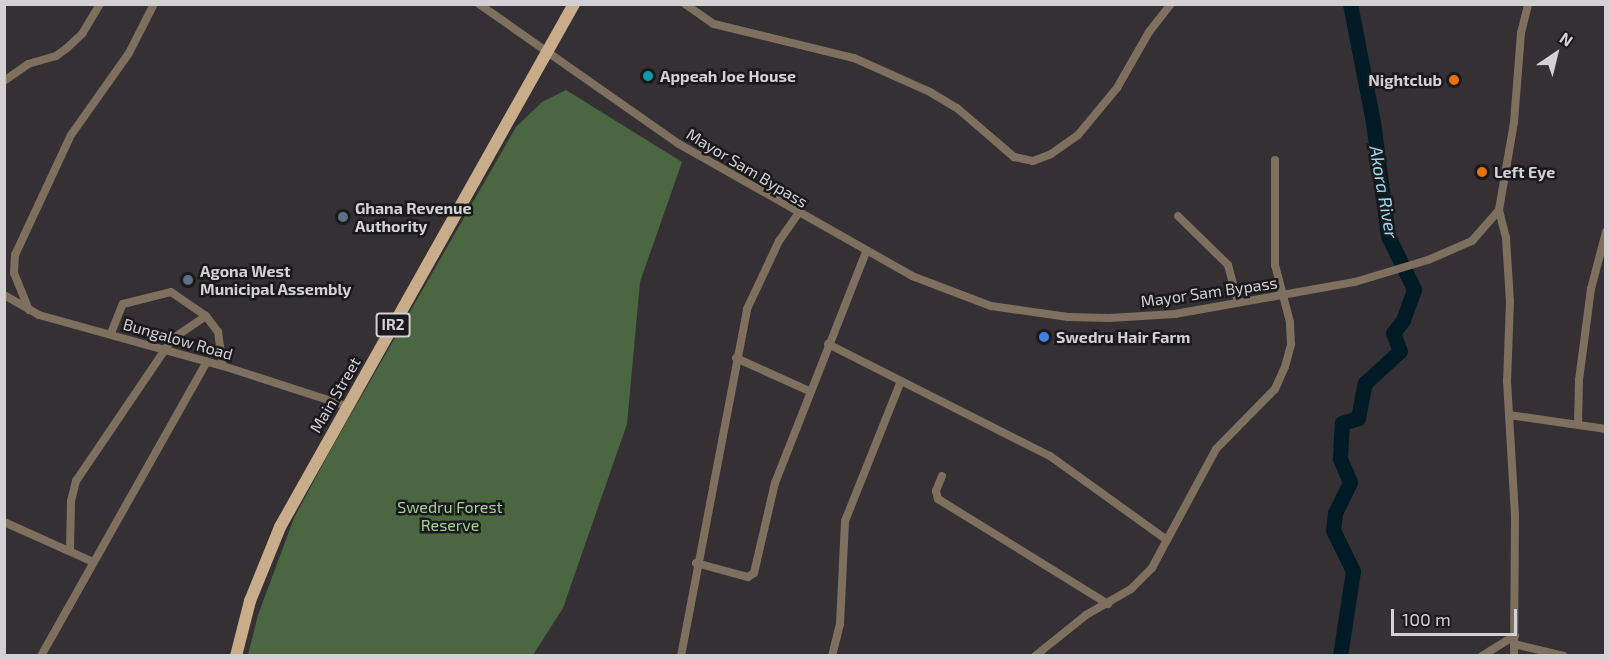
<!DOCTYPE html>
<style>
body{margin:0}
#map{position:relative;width:1610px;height:660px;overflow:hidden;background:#343034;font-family:"Exo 2",sans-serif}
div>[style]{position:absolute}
.forest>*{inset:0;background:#4b6741}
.river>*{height:15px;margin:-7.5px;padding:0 7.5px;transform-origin:7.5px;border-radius:7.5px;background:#001b26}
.minor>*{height:8px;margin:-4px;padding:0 4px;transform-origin:4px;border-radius:4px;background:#7e6f5f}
.primary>*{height:12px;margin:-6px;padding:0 6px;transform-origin:6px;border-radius:6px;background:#c9ac8a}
.dots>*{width:16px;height:16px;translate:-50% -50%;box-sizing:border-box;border:3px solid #1a191b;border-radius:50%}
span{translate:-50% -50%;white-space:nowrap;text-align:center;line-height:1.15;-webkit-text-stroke:5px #1a191b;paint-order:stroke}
.shield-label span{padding:2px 4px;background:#1a191b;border:2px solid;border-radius:4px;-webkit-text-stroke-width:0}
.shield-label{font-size:15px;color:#d3d1d4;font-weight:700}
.poi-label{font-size:16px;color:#d3d1d4;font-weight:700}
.left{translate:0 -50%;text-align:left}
.right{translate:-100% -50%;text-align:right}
.street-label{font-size:16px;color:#d3d1d4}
.park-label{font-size:16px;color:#a4d395}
.water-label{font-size:18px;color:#99dcf9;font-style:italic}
.frame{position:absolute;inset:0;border:6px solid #d3d1d4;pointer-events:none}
.north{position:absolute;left:1526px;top:24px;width:60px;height:60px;-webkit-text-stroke:4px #1a191b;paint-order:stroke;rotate:35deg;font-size:16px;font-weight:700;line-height:24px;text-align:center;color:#d3d1d4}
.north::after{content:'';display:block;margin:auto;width:21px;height:27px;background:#d3d1d4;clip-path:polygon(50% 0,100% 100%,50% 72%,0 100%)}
.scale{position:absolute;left:1391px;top:609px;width:126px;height:27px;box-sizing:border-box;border:3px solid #d3d1d4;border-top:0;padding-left:8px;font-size:18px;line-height:21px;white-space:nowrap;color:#d3d1d4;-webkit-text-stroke:4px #1a191b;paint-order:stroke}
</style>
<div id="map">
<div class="forest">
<i style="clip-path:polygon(566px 90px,682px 162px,640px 282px,627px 424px,563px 608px,533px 655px,248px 655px,258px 615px,294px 518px,330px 451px,516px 127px,542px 102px)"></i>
</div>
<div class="river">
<i style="left:1340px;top:656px;width:86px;rotate:-81.3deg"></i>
<i style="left:1353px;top:571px;width:46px;rotate:-116deg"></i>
<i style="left:1333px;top:530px;width:17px;rotate:-83deg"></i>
<i style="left:1335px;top:513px;width:34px;rotate:-64deg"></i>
<i style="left:1350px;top:482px;width:26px;rotate:-113deg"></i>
<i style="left:1340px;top:458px;width:35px;rotate:-87deg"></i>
<i style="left:1342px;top:423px;width:17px;rotate:-17deg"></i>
<i style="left:1358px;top:418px;width:36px;rotate:-79deg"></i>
<i style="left:1365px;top:383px;width:47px;rotate:-42.4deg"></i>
<i style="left:1400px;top:351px;width:19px;rotate:-111deg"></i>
<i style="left:1393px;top:333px;width:16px;rotate:-52deg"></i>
<i style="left:1403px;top:320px;width:33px;rotate:-70deg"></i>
<i style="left:1414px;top:289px;width:59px;rotate:-116.1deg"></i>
<i style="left:1388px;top:236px;width:115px;rotate:-97.5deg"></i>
<i style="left:1373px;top:122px;width:120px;rotate:-101deg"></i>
</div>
<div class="minor">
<i style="left:479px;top:4px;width:244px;rotate:35deg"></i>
<i style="left:679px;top:144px;width:268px;rotate:29.5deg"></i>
<i style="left:912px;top:276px;width:85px;rotate:20.8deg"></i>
<i style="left:991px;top:306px;width:78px;rotate:8.1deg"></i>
<i style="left:1068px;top:317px;width:41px;rotate:1.4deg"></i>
<i style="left:1109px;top:318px;width:66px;rotate:-3.5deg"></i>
<i style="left:1175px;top:314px;width:183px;rotate:-10.1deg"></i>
<i style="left:1355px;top:282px;width:76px;rotate:-16.8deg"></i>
<i style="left:1428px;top:260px;width:48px;rotate:-23.4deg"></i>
<i style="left:1472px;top:241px;width:41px;rotate:-48.9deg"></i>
<i style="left:1499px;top:210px;width:89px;rotate:-80.3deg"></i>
<i style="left:1514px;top:122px;width:89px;rotate:-85.5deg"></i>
<i style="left:1521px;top:33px;width:30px;rotate:-76deg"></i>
<i style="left:685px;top:4px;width:35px;rotate:35deg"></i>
<i style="left:714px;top:24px;width:144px;rotate:13.7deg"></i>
<i style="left:854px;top:58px;width:83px;rotate:24.1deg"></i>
<i style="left:930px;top:92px;width:31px;rotate:31deg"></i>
<i style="left:957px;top:108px;width:75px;rotate:40.7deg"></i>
<i style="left:1014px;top:157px;width:19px;rotate:12deg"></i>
<i style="left:1033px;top:161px;width:19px;rotate:-21deg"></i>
<i style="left:1051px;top:154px;width:33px;rotate:-35deg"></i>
<i style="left:1078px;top:135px;width:61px;rotate:-50.3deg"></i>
<i style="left:1117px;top:88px;width:64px;rotate:-60.3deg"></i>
<i style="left:1149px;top:32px;width:36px;rotate:-52deg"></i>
<i style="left:4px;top:81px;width:29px;rotate:-35deg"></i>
<i style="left:28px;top:64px;width:29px;rotate:-16deg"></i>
<i style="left:56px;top:56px;width:14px;rotate:-36deg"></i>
<i style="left:67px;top:48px;width:21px;rotate:-43deg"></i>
<i style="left:82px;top:34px;width:35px;rotate:-59deg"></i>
<i style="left:1499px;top:210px;width:29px;rotate:76deg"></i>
<i style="left:1506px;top:238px;width:63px;rotate:86.4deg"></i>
<i style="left:1510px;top:301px;width:80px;rotate:92.1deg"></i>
<i style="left:1507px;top:381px;width:134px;rotate:86.6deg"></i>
<i style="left:1515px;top:515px;width:141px;rotate:90.4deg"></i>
<i style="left:1178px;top:216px;width:70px;rotate:44.4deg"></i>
<i style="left:1228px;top:265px;width:38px;rotate:75deg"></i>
<i style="left:4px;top:295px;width:40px;rotate:29.7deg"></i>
<i style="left:39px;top:315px;width:191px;rotate:15.5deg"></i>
<i style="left:223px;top:366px;width:130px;rotate:17.9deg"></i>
<i style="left:29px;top:310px;width:40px;rotate:-112deg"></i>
<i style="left:14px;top:273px;width:18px;rotate:-87deg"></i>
<i style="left:15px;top:255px;width:132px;rotate:-65deg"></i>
<i style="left:71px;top:135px;width:100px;rotate:-54.7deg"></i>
<i style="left:129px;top:53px;width:55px;rotate:-63deg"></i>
<i style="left:111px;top:333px;width:31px;rotate:-68deg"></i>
<i style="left:123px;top:304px;width:49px;rotate:-14deg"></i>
<i style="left:171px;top:292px;width:42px;rotate:34.4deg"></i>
<i style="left:206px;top:316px;width:20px;rotate:53deg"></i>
<i style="left:218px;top:332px;width:34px;rotate:82deg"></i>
<i style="left:828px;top:344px;width:249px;rotate:26.8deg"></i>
<i style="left:1050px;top:456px;width:144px;rotate:35.7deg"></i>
<i style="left:1167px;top:540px;width:103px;rotate:-61.7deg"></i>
<i style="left:1216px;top:449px;width:84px;rotate:-45.5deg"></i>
<i style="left:1275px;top:389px;width:24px;rotate:-66deg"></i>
<i style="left:1285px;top:367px;width:24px;rotate:-75deg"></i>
<i style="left:1291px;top:344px;width:22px;rotate:-93deg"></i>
<i style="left:1290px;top:322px;width:59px;rotate:-104.7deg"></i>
<i style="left:1275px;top:265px;width:105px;rotate:-90deg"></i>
<i style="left:736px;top:358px;width:80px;rotate:24.3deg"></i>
<i style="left:1509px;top:415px;width:98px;rotate:8.2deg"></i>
<i style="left:1578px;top:424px;width:44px;rotate:-88.7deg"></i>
<i style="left:1579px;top:380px;width:92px;rotate:-82.5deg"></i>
<i style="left:1591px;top:289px;width:59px;rotate:-75.3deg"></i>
<i style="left:942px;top:476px;width:16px;rotate:112deg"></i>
<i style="left:936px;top:491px;width:8px;rotate:76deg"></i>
<i style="left:938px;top:499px;width:200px;rotate:31.7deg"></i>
<i style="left:4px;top:522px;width:95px;rotate:24.1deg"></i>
<i style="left:70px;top:550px;width:49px;rotate:-88.8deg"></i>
<i style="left:71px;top:501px;width:21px;rotate:-76deg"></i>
<i style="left:76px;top:481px;width:171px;rotate:-55.9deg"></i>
<i style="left:172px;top:339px;width:41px;rotate:-34.1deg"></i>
<i style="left:696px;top:563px;width:54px;rotate:15.1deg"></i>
<i style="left:748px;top:577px;width:7px;rotate:-34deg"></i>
<i style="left:754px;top:573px;width:92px;rotate:-76.9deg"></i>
<i style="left:775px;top:483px;width:248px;rotate:-68.5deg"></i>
<i style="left:1514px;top:644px;width:51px;rotate:13.5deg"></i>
<i style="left:41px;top:656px;width:338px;rotate:-60.6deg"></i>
<i style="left:681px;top:656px;width:353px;rotate:-79.2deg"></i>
<i style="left:747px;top:309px;width:75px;rotate:-64.8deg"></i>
<i style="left:779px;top:241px;width:33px;rotate:-55deg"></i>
<i style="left:832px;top:656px;width:33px;rotate:-76deg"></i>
<i style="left:840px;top:624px;width:103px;rotate:-87.2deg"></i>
<i style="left:845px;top:521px;width:151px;rotate:-68.2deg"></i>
<i style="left:1035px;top:656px;width:65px;rotate:-38.8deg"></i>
<i style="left:1086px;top:615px;width:52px;rotate:-30deg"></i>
<i style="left:1131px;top:589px;width:30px;rotate:-45deg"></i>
<i style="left:1152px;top:568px;width:32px;rotate:-62deg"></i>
<i style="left:1482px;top:656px;width:39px;rotate:-32deg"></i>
</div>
<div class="primary">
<i style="left:236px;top:656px;width:57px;rotate:-75.7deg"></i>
<i style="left:250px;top:601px;width:80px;rotate:-67.9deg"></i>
<i style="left:280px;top:527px;width:600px;rotate:-60.66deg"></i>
</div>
<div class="dots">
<i style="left:648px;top:76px;background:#0f9aa8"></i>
<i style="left:1454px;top:80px;background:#e8710a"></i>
<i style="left:1482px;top:172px;background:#e8710a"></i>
<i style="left:343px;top:217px;background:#5c6f8a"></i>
<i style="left:188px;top:280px;background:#5c6f8a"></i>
<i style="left:1044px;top:337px;background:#3f7fe0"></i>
</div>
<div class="shield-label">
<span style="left:393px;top:325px">IR2</span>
</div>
<div class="poi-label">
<span class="left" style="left:660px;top:76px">Appeah Joe House</span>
<span class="right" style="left:1442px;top:80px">Nightclub</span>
<span class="left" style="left:1494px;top:172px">Left Eye</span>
<span class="left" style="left:355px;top:217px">Ghana Revenue<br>Authority</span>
<span class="left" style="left:200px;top:280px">Agona West<br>Municipal Assembly</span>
<span class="left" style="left:1056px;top:337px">Swedru Hair Farm</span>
</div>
<div class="street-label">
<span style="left:747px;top:168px;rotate:31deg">Mayor Sam Bypass</span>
<span style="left:1209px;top:292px;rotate:-8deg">Mayor Sam Bypass</span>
<span style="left:178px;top:339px;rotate:16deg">Bungalow Road</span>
<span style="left:335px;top:395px;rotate:-60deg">Main Street</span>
</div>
<div class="park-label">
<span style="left:450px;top:516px">Swedru Forest<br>Reserve</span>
</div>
<div class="water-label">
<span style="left:1384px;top:192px;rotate:80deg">Akora River</span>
</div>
<div class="frame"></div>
<div class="north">N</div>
<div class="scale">100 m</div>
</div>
